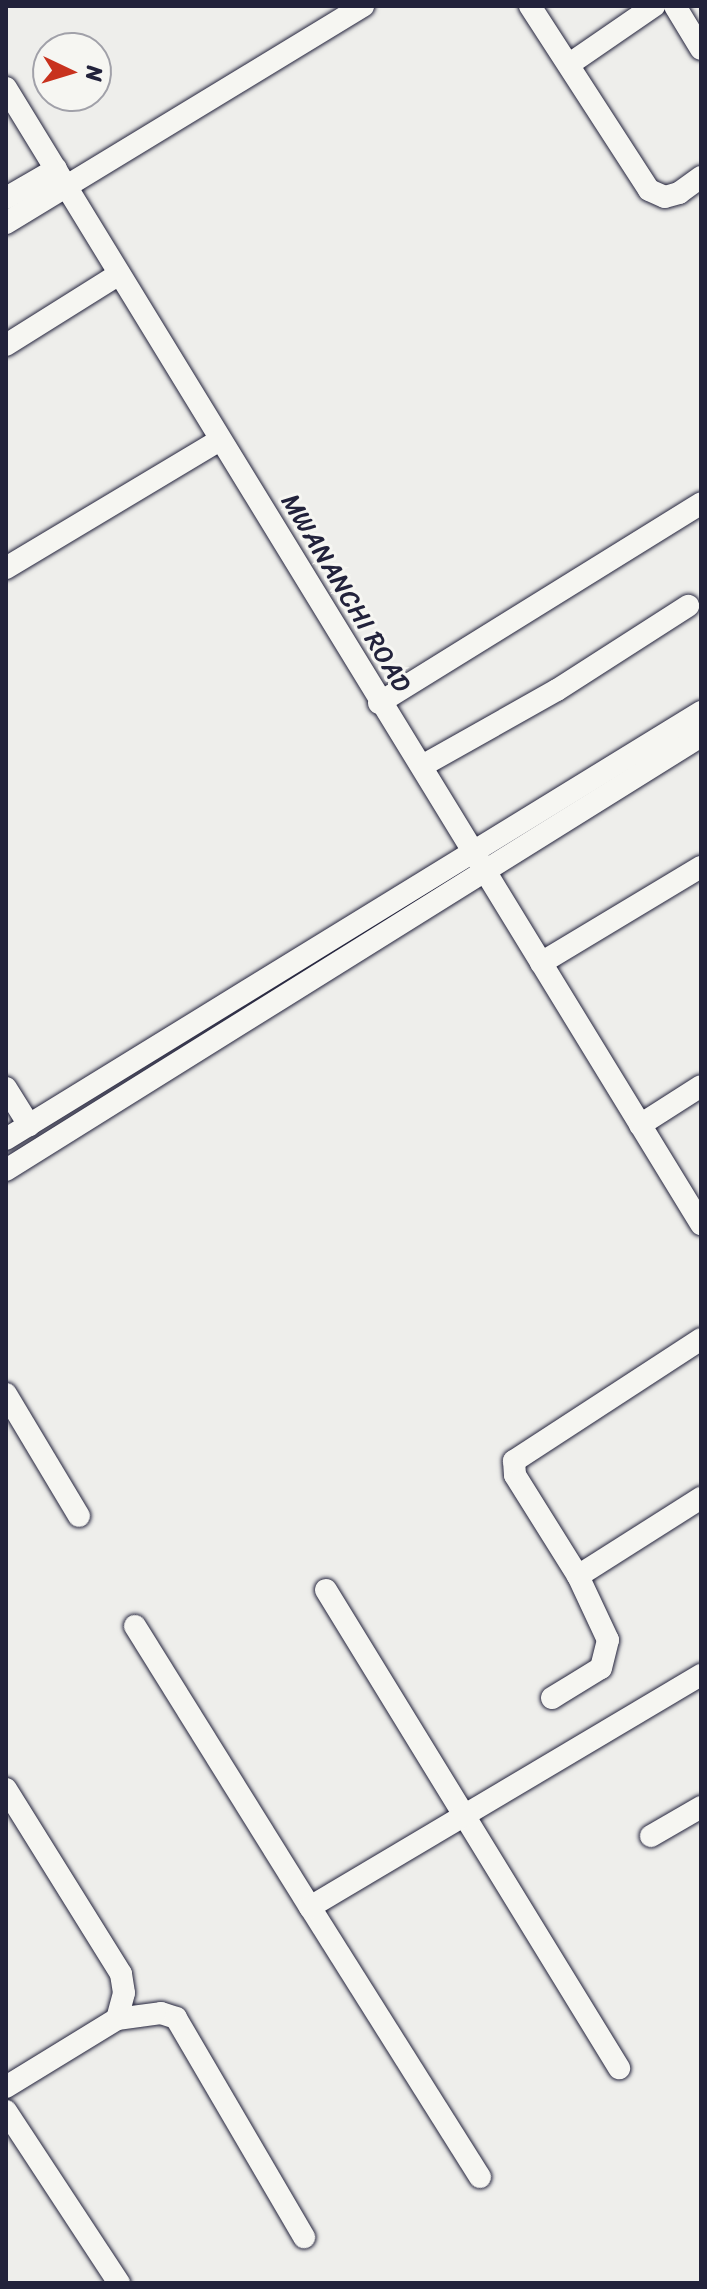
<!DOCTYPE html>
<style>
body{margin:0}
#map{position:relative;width:707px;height:2289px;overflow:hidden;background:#eeeeeb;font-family:Sriracha,sans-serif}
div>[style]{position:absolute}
.roads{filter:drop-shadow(0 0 2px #22223b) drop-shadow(0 0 2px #22223b)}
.minor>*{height:22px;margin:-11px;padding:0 11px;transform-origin:11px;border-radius:11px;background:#f6f6f2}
span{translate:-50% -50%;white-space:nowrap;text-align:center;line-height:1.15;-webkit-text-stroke:6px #f6f6f2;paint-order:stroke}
.street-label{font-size:26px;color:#22223b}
.frame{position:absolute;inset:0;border:8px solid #22223b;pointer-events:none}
.north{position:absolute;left:32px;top:32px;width:80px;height:80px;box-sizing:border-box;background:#f6f6f2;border:2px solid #a1a1a9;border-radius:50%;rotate:94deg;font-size:22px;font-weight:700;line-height:32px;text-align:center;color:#22223b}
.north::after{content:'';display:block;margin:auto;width:28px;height:36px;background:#c8321e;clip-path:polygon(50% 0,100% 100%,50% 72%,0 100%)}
</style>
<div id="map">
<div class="roads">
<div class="minor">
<i style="left:530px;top:6px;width:219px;rotate:57.1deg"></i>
<i style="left:649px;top:190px;width:17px;rotate:24deg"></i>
<i style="left:665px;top:197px;width:15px;rotate:-16deg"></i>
<i style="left:679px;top:193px;width:27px;rotate:-36deg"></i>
<i style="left:675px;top:6px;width:50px;rotate:58.8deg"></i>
<i style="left:571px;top:63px;width:101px;rotate:-34.5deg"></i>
<i style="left:6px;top:88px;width:1332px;rotate:58.54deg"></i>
<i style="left:6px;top:198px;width:58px;rotate:-30.1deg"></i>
<i style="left:6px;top:223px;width:418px;rotate:-31.3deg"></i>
<i style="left:6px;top:345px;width:133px;rotate:-32.1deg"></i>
<i style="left:6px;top:568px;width:249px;rotate:-30.9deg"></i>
<i style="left:379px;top:703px;width:379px;rotate:-31.8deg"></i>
<i style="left:422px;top:766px;width:155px;rotate:-29.4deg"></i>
<i style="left:557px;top:690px;width:156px;rotate:-32.7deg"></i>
<i style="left:541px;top:963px;width:187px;rotate:-31deg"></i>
<i style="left:6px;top:1088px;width:44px;rotate:58.1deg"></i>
<i style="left:640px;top:1125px;width:72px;rotate:-32.6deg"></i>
<i style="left:6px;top:1139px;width:816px;rotate:-31.57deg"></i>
<i style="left:6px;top:1170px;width:819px;rotate:-31.98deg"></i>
<i style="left:6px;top:1394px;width:142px;rotate:59.1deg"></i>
<i style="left:578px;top:1576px;width:146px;rotate:-32.4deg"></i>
<i style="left:326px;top:1590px;width:561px;rotate:58.49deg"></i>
<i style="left:135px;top:1626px;width:331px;rotate:58.1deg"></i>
<i style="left:552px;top:1698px;width:57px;rotate:-31.5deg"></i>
<i style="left:601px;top:1668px;width:29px;rotate:-76deg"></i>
<i style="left:608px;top:1640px;width:71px;rotate:-115.1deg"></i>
<i style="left:578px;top:1576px;width:119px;rotate:-122deg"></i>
<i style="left:515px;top:1475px;width:14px;rotate:-94deg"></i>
<i style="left:514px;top:1461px;width:223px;rotate:-33.1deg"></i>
<i style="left:6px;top:1789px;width:218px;rotate:58.1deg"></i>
<i style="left:121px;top:1974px;width:19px;rotate:81deg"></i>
<i style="left:124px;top:1993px;width:27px;rotate:105deg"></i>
<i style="left:117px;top:2019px;width:130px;rotate:148.5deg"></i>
<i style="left:651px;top:1836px;width:58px;rotate:-30.1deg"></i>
<i style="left:117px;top:2019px;width:44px;rotate:-7.8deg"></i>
<i style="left:161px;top:2013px;width:16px;rotate:18deg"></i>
<i style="left:176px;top:2018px;width:254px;rotate:59.7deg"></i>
<i style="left:6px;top:2111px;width:206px;rotate:56.7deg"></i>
<i style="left:480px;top:2177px;width:319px;rotate:-122.2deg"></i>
<i style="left:310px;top:1907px;width:455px;rotate:-30.7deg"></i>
</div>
</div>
<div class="street-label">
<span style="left:346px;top:593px;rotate:59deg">MWANANCHI ROAD</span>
</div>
<div class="frame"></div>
<div class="north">N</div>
</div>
